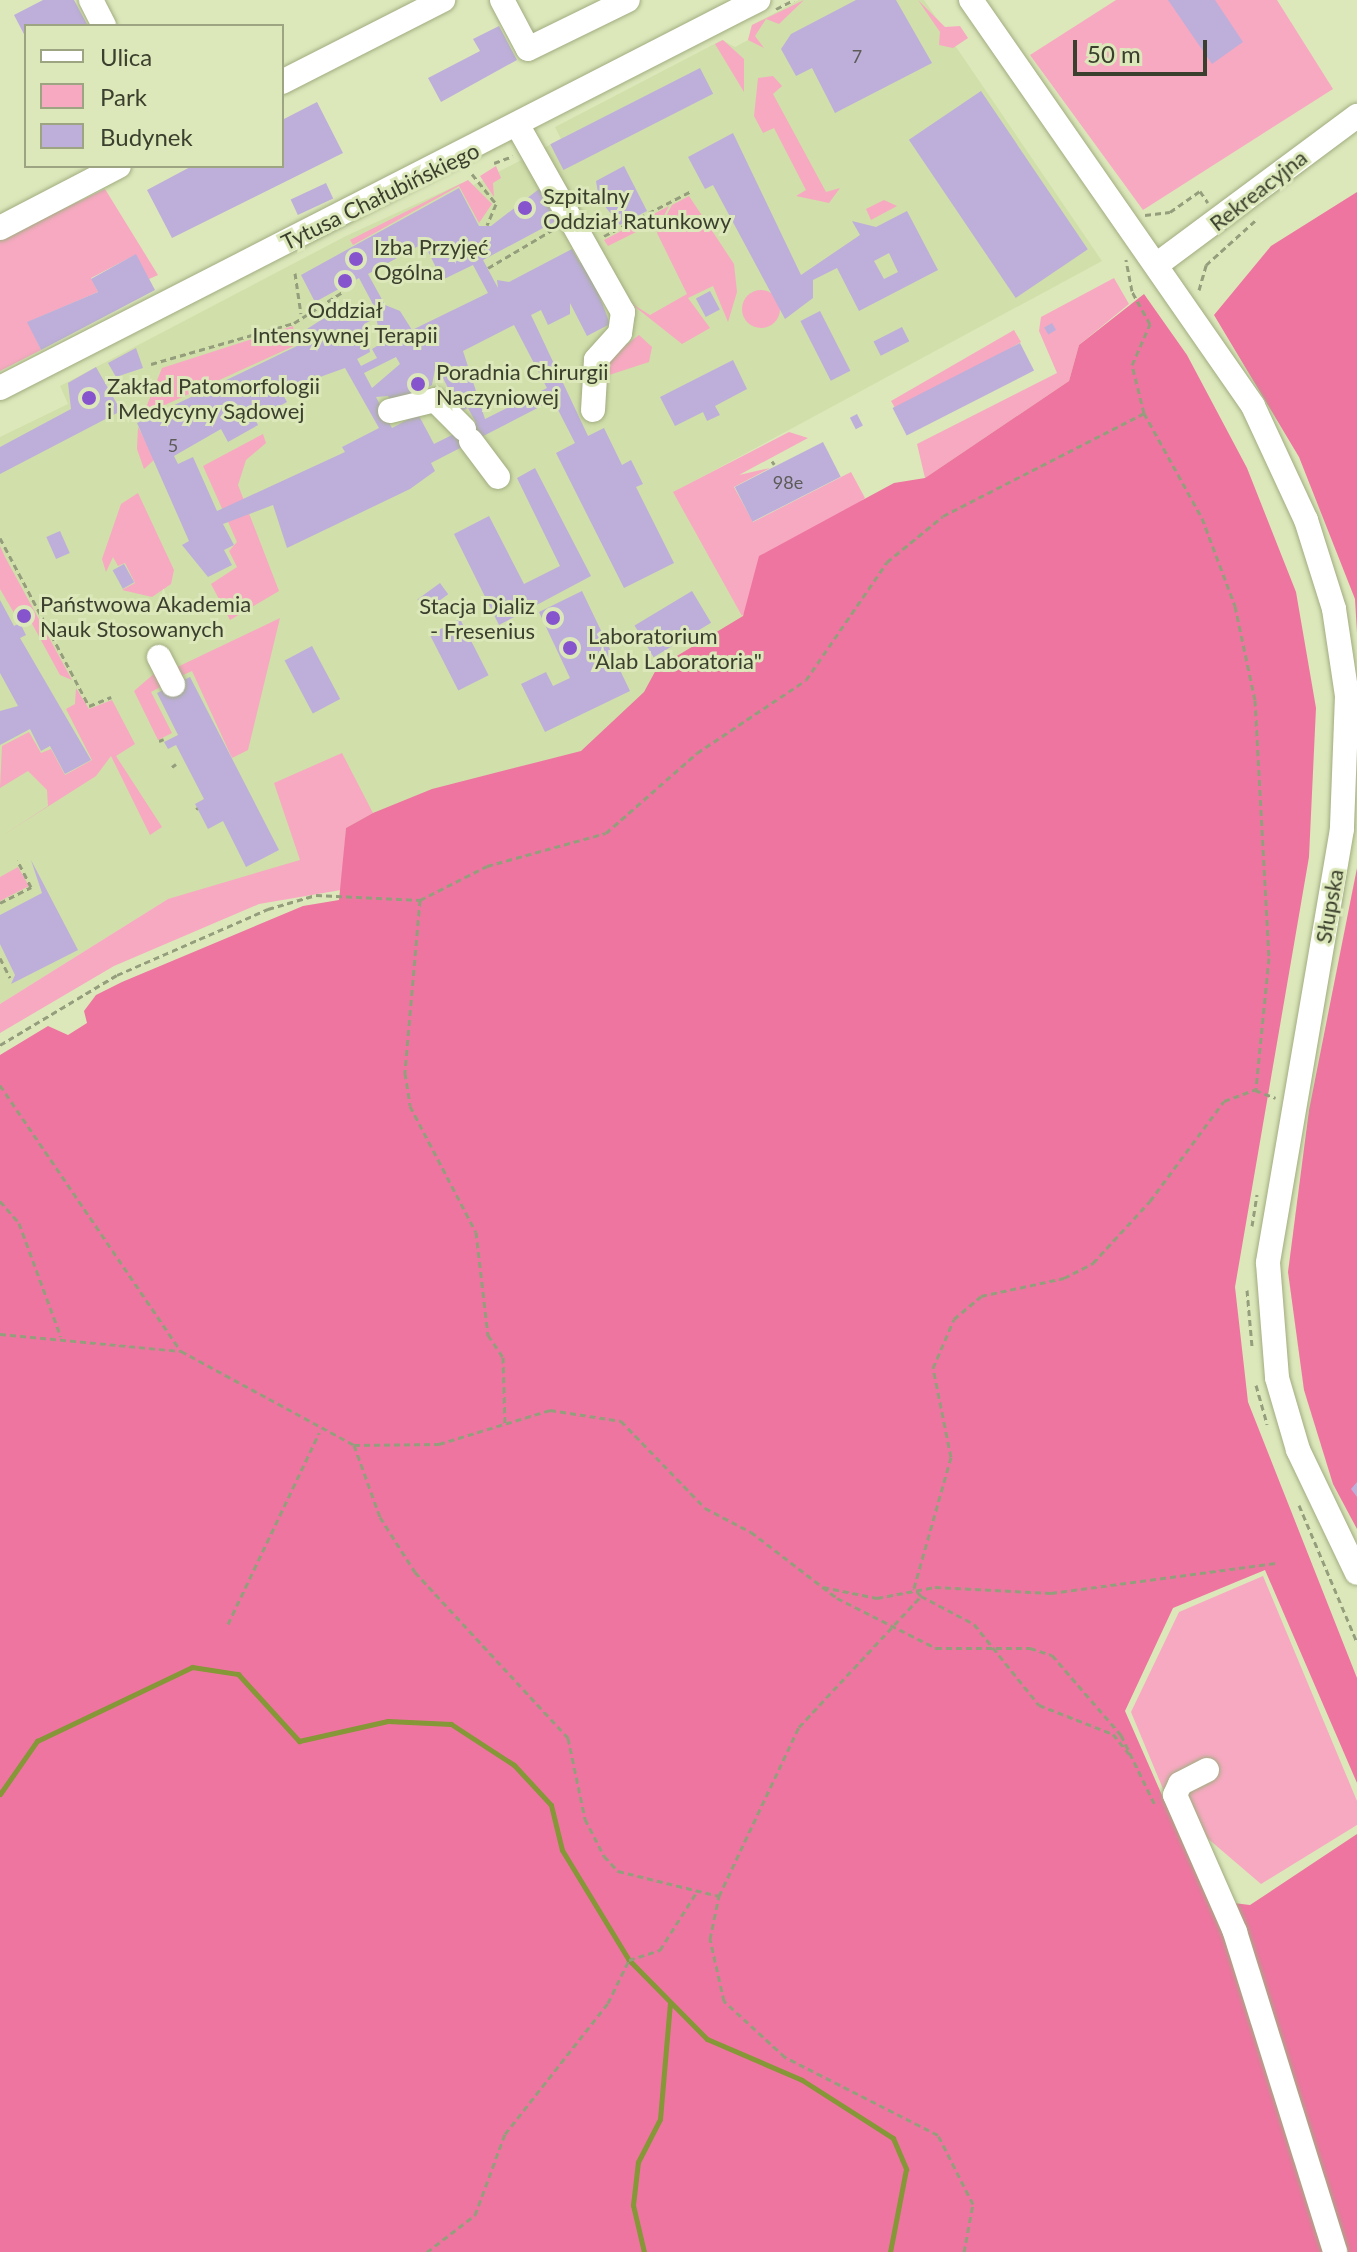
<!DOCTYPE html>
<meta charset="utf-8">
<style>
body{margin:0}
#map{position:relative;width:1357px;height:2252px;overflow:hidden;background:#dce8ba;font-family:Lato,sans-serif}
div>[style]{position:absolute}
.built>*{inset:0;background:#d1dfaa}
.green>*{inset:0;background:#f7a9c1;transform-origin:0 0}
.round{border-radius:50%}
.forest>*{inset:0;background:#ee75a0}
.stream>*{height:5px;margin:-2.5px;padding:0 2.5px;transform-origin:2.5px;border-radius:2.5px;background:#859736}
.building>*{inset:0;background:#bdafda;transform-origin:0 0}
.path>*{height:3px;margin-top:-1.5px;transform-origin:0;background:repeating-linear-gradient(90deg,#959e7c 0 6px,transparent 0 10px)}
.roads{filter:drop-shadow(0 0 2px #a1ac80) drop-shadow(0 0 2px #a1ac80)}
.minor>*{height:24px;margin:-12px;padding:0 12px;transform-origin:12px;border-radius:12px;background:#fff}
.dots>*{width:22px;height:22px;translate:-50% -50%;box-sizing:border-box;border:4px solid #dce8ba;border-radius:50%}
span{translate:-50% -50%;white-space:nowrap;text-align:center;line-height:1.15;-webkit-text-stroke:6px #dce8ba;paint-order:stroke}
.number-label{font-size:18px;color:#5c5b58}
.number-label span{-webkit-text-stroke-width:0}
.street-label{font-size:22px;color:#3b3f2d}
.poi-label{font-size:22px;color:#3b3f2d}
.left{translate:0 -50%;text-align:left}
.right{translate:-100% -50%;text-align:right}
.legend{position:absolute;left:24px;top:24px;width:260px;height:144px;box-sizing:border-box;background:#dce8ba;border:2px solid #9ca482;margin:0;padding:10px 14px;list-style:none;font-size:24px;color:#3b3f2d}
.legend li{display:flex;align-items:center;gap:16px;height:40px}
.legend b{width:40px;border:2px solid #9ca482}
.scale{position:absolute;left:1073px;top:40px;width:134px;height:36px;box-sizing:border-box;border:4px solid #3b3f2d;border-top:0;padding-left:10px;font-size:24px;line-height:28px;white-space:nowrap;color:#3b3f2d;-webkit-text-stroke:6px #dce8ba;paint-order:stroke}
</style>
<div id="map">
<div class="built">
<i style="clip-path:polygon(799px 0,924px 0,1102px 261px,674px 492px,776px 677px,431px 874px,168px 899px,0 1004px,0 437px,68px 404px,60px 386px,346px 236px,462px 183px,466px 189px,561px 139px,555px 127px,722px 40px,735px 47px,748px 40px,752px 25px)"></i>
</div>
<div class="green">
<i style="clip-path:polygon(804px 0,779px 24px,766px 19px,755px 36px,764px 48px,748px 40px,752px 25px)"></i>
<i style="clip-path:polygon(918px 0,945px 27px,960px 26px,968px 38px,953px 48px,939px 45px,940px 32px)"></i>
<i style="clip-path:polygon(1116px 0,1277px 0,1333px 89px,1143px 210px,1030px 55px)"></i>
<i style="clip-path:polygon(723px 40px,744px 59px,744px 92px,715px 44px)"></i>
<i style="clip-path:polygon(758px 78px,773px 76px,782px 86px,773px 94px,826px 192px,840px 188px,829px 203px,796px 196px,806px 190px,774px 128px,763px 133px,754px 116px)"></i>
<i style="clip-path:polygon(496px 166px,501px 178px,493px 183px,494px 197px,480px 176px)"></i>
<i style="clip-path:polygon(468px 180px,492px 204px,479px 223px,459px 186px,353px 245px,350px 240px)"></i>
<i style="clip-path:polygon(105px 189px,158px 275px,149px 279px,135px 255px,91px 278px,98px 292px,28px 322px,41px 350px,0 371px,0 239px)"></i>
<i style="clip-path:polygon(689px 196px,734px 264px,737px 292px,728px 322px,713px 286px,688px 298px,710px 328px,682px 344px,629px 302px,650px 315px,687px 294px,657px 233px,672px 205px)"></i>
<i style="clip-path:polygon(884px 200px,897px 206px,871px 220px,866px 209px)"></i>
<i style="clip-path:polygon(669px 206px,656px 231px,652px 224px,608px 246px,604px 240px)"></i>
<i style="clip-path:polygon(1114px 278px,1129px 304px,1079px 345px,1069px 381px,925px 478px,917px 444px,1057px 373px,1039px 331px,1041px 317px)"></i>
<i class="round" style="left:742px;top:290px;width:38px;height:38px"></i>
<i style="clip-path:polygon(293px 326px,296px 345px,143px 415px,162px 368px)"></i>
<i style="left:1014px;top:330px;width:14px;height:142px;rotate:60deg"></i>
<i style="clip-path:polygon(639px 335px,652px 347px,649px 362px,606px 376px,605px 361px)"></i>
<i style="clip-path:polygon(138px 427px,155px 459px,144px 469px,137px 449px)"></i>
<i style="clip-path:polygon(789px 432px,808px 438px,739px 475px,770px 468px,734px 487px,753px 522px,851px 472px,865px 498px,787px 560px,742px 616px,673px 492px)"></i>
<i style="clip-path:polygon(263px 434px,266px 443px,246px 460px,238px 485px,279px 591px,230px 620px,211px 584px,237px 567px,229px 551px,237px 542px,203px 466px)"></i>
<i style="clip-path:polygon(138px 493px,174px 570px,171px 584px,152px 597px,122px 590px,135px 583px,125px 563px,118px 566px,113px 557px,106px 572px,102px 559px,121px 504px)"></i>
<i style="clip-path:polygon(0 546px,5px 557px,72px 680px,60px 675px,30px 620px,14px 613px,0 589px)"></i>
<i style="clip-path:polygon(280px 618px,248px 750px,232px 758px,192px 671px,174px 679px,171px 670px)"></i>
<i style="clip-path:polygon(156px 672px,168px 683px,151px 692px,172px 733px,158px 740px,134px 691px)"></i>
<i style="clip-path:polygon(76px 688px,89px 709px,112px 700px,135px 744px,116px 756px,162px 827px,150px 835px,111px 756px,96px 776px,0 837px,48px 806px,47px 790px,28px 771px,0 788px,2px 746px,29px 732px,41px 753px,51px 749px,65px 775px,92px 760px,66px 709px,75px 704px)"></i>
<i style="clip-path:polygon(342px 753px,373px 813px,346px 828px,341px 890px,259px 904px,114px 966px,0 1033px,0 1004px,168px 899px,300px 860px,274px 783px)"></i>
<i style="clip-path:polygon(18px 867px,29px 886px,0 901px,0 877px)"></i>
<i style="clip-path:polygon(1263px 1576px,1357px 1801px,1357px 1825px,1261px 1884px,1199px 1831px,1183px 1837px,1131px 1712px,1179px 1612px)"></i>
</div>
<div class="forest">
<i style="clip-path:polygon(1357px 192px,1357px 633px,1355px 599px,1299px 457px,1214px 315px,1271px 246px)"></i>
<i style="clip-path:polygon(1144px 294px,1187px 355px,1247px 468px,1296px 592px,1316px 708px,1309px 857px,1235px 1287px,1248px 1402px,1357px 1678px,1357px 1783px,1265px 1570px,1173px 1608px,1125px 1711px,1208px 1900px,1250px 1905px,1357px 1834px,1357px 2252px,0 2252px,0 1055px,48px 1026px,68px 1035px,87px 1023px,84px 1011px,96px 995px,122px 982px,303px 906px,339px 900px,346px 828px,373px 813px,432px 789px,581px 751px,644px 692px,657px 668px,743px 616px,759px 556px,894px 483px,925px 478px,1069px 381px,1079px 345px)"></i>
<i style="clip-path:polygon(1357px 868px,1357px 1529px,1333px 1484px,1304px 1390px,1288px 1272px,1309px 1110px)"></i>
</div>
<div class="stream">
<i style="left:0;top:1794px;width:65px;rotate:-55.1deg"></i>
<i style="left:37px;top:1741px;width:172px;rotate:-25.5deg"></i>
<i style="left:192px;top:1667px;width:47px;rotate:8.7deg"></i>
<i style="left:238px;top:1674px;width:91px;rotate:47.7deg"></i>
<i style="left:299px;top:1741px;width:91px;rotate:-12.7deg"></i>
<i style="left:388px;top:1721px;width:63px;rotate:2.7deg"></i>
<i style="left:451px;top:1724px;width:75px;rotate:33.1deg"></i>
<i style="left:514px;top:1765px;width:54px;rotate:47.2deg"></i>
<i style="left:551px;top:1805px;width:46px;rotate:76.3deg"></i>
<i style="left:562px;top:1850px;width:129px;rotate:58.7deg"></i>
<i style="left:629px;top:1960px;width:111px;rotate:45.4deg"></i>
<i style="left:707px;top:2039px;width:103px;rotate:23.3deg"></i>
<i style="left:802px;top:2080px;width:108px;rotate:32.5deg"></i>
<i style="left:893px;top:2138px;width:34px;rotate:67deg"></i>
<i style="left:906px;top:2169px;width:85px;rotate:100.9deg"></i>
<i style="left:644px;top:2252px;width:48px;rotate:-103.2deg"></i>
<i style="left:633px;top:2205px;width:43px;rotate:-83.4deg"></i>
<i style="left:638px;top:2162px;width:48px;rotate:-62.9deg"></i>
<i style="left:660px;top:2119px;width:116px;rotate:-85.1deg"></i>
</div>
<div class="building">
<i style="clip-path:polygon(43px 0,74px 0,88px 26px,26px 26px,26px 38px,14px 15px)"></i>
<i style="clip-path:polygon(856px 0,896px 0,932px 63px,835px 113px,812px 68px,796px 76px,781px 49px,791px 34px)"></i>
<i style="clip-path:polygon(1168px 0,1215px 0,1243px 42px,1212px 64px)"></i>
<i style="clip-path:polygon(499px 26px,517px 60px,441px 102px,428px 78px,480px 51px,473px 39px)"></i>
<i style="left:700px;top:68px;width:29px;height:168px;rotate:63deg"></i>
<i style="left:981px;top:91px;width:191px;height:87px;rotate:56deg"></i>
<i style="clip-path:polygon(317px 102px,343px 153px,172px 238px,147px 190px,192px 166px,282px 166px,282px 120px)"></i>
<i style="clip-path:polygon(evenodd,733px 133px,801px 275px,860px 235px,852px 221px,876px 227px,907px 211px,938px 270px,859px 311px,837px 268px,813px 280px,813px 298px,785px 319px,713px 185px,705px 189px,688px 157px,733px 133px,889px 253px,898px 272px,884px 279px,874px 261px,889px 253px)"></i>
<i style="clip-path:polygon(624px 166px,647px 211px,620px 225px,599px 199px,596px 181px)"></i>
<i style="left:326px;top:183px;width:17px;height:39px;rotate:65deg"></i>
<i style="clip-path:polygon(evenodd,459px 188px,479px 226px,491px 226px,539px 189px,556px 221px,483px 260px,498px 288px,497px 280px,509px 282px,572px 249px,580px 263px,586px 260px,610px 324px,587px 336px,570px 303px,570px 314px,548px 325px,541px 310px,531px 315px,588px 436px,604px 428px,622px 465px,631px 460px,643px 484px,636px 487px,674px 563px,624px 588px,556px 453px,575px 443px,553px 400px,431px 463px,435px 471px,410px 489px,287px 548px,273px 505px,223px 524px,234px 545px,224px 550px,232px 565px,208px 577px,182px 545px,189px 541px,137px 423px,297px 346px,293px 338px,335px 311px,364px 316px,376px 310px,359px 278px,315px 302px,301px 275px,459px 188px,424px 243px,442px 280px,473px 265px,488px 293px,412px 330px,400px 311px,385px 305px,368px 274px,424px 243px,459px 188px,376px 318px,382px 343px,372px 349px,377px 358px,361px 366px,357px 359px,370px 352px,364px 324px,376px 318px,459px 188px,514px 325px,547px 388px,485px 419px,463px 351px,514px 325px,459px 188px,396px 357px,400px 364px,372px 388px,364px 373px,396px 357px,459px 188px,436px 364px,460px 412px,468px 408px,476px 423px,434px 444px,418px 414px,392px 428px,376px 397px,388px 396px,394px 406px,432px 385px,436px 364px,459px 188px,345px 368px,379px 428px,342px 447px,345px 452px,217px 511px,193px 457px,178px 464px,174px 456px,221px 429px,228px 442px,258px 425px,255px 419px,287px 402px,281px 391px,345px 368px)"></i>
<i style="clip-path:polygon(136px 254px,155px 290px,41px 350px,27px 322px,98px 292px,91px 279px)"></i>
<i style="left:710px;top:291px;width:21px;height:16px;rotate:62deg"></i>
<i style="left:820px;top:311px;width:67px;height:22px;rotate:63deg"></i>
<i style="left:1052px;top:323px;width:8px;height:9px;rotate:60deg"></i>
<i style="left:902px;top:327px;width:16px;height:32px;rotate:63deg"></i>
<i style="left:1020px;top:343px;width:31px;height:143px;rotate:63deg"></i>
<i style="clip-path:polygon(136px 348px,143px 368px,116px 377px,108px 363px)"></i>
<i style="clip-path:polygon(733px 360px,747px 389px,715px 406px,720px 415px,707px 421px,703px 412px,675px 426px,660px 397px)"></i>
<i style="clip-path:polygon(96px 367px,121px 411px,0 474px,0 447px,71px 409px,68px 383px)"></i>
<i style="left:857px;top:414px;width:13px;height:8px;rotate:63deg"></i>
<i style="left:823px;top:442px;width:39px;height:99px;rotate:63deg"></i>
<i style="clip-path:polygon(535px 468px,591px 576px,499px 625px,454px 534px,489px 516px,524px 584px,560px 566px,517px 478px)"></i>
<i style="left:60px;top:531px;width:24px;height:15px;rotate:66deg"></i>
<i style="left:124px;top:564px;width:21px;height:13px;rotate:61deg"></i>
<i style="left:440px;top:583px;width:14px;height:28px;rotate:54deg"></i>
<i style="clip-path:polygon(582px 591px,630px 691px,545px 732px,521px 684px,546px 672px,553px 686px,570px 678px,539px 612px)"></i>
<i style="left:692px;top:591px;width:37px;height:67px;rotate:59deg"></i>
<i style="clip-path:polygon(0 600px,14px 626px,20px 623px,26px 635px,20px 638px,91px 760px,65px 774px,50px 746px,41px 751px,30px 729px,0 745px,0 711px,18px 706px,0 673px)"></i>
<i style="left:460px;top:619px;width:63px;height:34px;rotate:63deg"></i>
<i style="left:312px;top:646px;width:60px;height:31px;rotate:62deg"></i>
<i style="clip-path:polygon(190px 677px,279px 850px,246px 867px,223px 821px,208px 829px,195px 804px,204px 799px,176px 745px,168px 749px,164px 742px,178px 735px,157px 693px)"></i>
<i style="clip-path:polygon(31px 860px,78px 950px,11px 984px,15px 975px,0 944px,0 915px,42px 893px)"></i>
<i style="clip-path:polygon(1357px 1482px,1357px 1497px,1351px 1489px)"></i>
</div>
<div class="path">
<i style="left:776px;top:9px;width:20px;rotate:-27deg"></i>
<i style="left:494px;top:163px;width:20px;rotate:-20deg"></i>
<i style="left:472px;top:174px;width:38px;rotate:51deg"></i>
<i style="left:496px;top:204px;width:23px;rotate:113deg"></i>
<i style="left:1145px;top:215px;width:25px;rotate:-7deg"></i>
<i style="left:1170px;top:212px;width:37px;rotate:-35deg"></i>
<i style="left:1200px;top:191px;width:14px;rotate:56deg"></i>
<i style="left:604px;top:236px;width:98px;rotate:-27.3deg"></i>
<i style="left:488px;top:268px;width:77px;rotate:-30.6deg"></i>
<i style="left:295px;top:273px;width:41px;rotate:81.7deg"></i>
<i style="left:1199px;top:290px;width:26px;rotate:-74deg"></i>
<i style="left:1206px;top:265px;width:70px;rotate:-42.1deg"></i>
<i style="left:151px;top:364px;width:149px;rotate:-16deg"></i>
<i style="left:294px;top:323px;width:59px;rotate:-32.6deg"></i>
<i style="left:1144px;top:413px;width:120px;rotate:61.1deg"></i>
<i style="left:1202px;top:518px;width:94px;rotate:69.4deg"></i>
<i style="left:1235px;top:606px;width:96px;rotate:78deg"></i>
<i style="left:1255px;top:700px;width:258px;rotate:86.9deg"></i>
<i style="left:1269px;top:958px;width:132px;rotate:95.7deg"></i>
<i style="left:772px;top:461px;width:4px;rotate:56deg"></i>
<i style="left:0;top:538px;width:190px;rotate:62.1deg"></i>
<i style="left:89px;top:706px;width:24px;rotate:-22deg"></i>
<i style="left:159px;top:741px;width:5px;rotate:-22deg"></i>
<i style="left:172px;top:767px;width:5px;rotate:-37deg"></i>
<i style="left:196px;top:809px;width:2px;rotate:-27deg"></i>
<i style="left:420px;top:900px;width:174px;rotate:95deg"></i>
<i style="left:405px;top:1073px;width:33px;rotate:81deg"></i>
<i style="left:410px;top:1106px;width:142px;rotate:62.4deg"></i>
<i style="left:476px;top:1232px;width:104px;rotate:83.4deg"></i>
<i style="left:488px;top:1335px;width:27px;rotate:56deg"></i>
<i style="left:503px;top:1357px;width:67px;rotate:88.3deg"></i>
<i style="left:0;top:903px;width:35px;rotate:-27deg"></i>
<i style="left:31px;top:887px;width:30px;rotate:-117deg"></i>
<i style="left:0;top:958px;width:22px;rotate:63deg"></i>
<i style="left:0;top:1045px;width:136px;rotate:-30.9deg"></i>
<i style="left:117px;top:975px;width:165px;rotate:-23.6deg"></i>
<i style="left:268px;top:909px;width:50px;rotate:-16.3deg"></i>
<i style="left:316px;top:895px;width:104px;rotate:2.8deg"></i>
<i style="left:420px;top:900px;width:75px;rotate:-26.9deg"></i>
<i style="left:487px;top:866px;width:123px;rotate:-15.5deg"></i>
<i style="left:606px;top:833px;width:121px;rotate:-41.3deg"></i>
<i style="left:697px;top:753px;width:131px;rotate:-33.8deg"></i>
<i style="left:806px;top:680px;width:143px;rotate:-55.5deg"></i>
<i style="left:887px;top:562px;width:72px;rotate:-39.4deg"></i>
<i style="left:943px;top:516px;width:226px;rotate:-27.1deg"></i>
<i style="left:1144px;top:413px;width:49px;rotate:-104deg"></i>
<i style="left:1132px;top:365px;width:45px;rotate:-66.3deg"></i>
<i style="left:1150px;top:324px;width:38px;rotate:-119deg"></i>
<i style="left:1132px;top:291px;width:32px;rotate:-101deg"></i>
<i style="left:0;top:1085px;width:322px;rotate:55.8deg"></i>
<i style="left:181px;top:1351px;width:197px;rotate:28.5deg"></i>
<i style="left:354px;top:1445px;width:85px;rotate:-0.7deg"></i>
<i style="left:439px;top:1444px;width:116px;rotate:-17deg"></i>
<i style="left:550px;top:1410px;width:72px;rotate:8.8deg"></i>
<i style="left:621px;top:1421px;width:121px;rotate:46deg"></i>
<i style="left:705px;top:1508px;width:52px;rotate:27.6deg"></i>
<i style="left:751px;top:1532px;width:108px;rotate:37.5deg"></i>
<i style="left:837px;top:1598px;width:111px;rotate:26.8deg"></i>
<i style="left:936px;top:1648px;width:94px"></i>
<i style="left:1030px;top:1648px;width:23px;rotate:18deg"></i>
<i style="left:1052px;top:1655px;width:106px;rotate:49.2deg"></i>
<i style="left:1121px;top:1735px;width:78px;rotate:64.1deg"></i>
<i style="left:0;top:1201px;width:29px;rotate:49deg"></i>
<i style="left:19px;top:1223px;width:121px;rotate:69.8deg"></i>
<i style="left:1252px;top:1226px;width:32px;rotate:-81deg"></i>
<i style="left:1247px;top:1290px;width:56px;rotate:84.9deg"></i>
<i style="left:0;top:1334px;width:182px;rotate:5.4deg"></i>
<i style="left:1256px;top:1385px;width:41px;rotate:74.2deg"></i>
<i style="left:354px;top:1445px;width:77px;rotate:70.1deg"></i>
<i style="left:380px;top:1517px;width:65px;rotate:57.5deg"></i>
<i style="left:415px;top:1572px;width:226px;rotate:47.3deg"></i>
<i style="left:568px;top:1738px;width:83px;rotate:78.1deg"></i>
<i style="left:585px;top:1819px;width:42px;rotate:62.8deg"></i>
<i style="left:604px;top:1856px;width:21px;rotate:47deg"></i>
<i style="left:618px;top:1871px;width:104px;rotate:13.9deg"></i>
<i style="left:1299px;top:1505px;width:149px;rotate:67.1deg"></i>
<i style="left:823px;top:1587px;width:55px;rotate:11.5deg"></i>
<i style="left:877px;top:1598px;width:59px;rotate:-10.7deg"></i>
<i style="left:935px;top:1587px;width:116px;rotate:3deg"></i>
<i style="left:1051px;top:1593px;width:227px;rotate:-7.6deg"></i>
<i style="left:921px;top:1596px;width:60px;rotate:27.8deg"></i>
<i style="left:974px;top:1624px;width:104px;rotate:51.3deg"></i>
<i style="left:1039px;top:1705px;width:79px;rotate:21.4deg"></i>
<i style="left:1113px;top:1734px;width:27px;rotate:51deg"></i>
<i style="left:228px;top:1624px;width:212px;rotate:-64.5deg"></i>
<i style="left:427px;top:2252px;width:61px;rotate:-37.6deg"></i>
<i style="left:475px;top:2215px;width:86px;rotate:-69.7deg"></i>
<i style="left:505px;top:2134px;width:167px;rotate:-51.8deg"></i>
<i style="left:608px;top:2003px;width:48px;rotate:-64deg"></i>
<i style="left:629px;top:1960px;width:33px;rotate:-18deg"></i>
<i style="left:660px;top:1950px;width:67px;rotate:-57.7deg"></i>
<i style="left:964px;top:2252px;width:49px;rotate:-79.4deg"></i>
<i style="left:973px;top:2204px;width:77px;rotate:-116.9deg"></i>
<i style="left:938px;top:2135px;width:172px;rotate:-153deg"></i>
<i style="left:785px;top:2057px;width:83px;rotate:-137.4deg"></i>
<i style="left:724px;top:2001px;width:64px;rotate:-102.7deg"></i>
<i style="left:710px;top:1939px;width:44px;rotate:-78.2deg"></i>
<i style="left:719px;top:1896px;width:187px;rotate:-64.7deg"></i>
<i style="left:799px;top:1727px;width:179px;rotate:-47deg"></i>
<i style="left:921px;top:1596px;width:11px;rotate:-131deg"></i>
<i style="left:914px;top:1588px;width:136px;rotate:-74.2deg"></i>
<i style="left:951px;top:1457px;width:91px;rotate:-101.4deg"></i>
<i style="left:933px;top:1368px;width:53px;rotate:-66.8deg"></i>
<i style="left:954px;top:1319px;width:35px;rotate:-40deg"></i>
<i style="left:981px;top:1296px;width:85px;rotate:-12.2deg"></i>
<i style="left:1064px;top:1278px;width:33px;rotate:-27deg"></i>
<i style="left:1093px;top:1263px;width:84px;rotate:-47.4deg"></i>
<i style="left:1150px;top:1201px;width:124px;rotate:-53.5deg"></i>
<i style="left:1224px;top:1101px;width:33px;rotate:-20deg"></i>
<i style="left:1255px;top:1090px;width:22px;rotate:21deg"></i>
</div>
<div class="roads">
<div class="minor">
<i style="left:91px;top:0;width:29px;rotate:63deg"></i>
<i style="left:502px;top:0;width:55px;rotate:62deg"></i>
<i style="left:528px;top:49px;width:111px;rotate:-26.1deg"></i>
<i style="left:971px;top:0;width:494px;rotate:55.2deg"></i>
<i style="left:1253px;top:406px;width:126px;rotate:65.1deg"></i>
<i style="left:1306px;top:520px;width:93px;rotate:72.5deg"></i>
<i style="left:1334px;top:609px;width:88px;rotate:81.5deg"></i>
<i style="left:1347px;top:696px;width:133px;rotate:92.2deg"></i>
<i style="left:1342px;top:829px;width:440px;rotate:99.7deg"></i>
<i style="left:1268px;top:1263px;width:115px;rotate:85.5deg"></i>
<i style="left:1277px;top:1378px;width:75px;rotate:73.7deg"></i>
<i style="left:1298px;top:1450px;width:136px;rotate:64.4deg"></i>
<i style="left:282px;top:82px;width:181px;rotate:-27deg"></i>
<i style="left:518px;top:126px;width:214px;rotate:60.6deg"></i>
<i style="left:623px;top:312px;width:21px;rotate:98deg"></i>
<i style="left:620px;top:333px;width:36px;rotate:132deg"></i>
<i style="left:596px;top:360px;width:50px;rotate:93.4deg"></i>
<i style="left:0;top:228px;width:134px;rotate:-27.5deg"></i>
<i style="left:1159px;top:263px;width:247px;rotate:-36.6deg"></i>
<i style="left:0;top:388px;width:852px;rotate:-27.11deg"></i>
<i style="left:390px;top:411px;width:46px;rotate:-13.7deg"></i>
<i style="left:435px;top:400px;width:41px;rotate:45deg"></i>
<i style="left:471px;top:441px;width:45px;rotate:53.1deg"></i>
<i style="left:159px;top:657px;width:31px;rotate:63deg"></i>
<i style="left:1207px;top:1770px;width:30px;rotate:153deg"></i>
<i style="left:1180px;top:1784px;width:12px;rotate:114deg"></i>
<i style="left:1175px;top:1795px;width:150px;rotate:66.3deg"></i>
<i style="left:1235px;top:1932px;width:335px;rotate:72.6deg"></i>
</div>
</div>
<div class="dots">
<i style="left:525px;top:208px;background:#8655ce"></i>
<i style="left:356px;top:259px;background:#8655ce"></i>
<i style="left:345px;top:281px;background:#8655ce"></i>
<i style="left:418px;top:384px;background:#8655ce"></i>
<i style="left:89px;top:398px;background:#8655ce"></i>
<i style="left:24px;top:616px;background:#8655ce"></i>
<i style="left:553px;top:618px;background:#8655ce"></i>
<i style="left:570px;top:648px;background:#8655ce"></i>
</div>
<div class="number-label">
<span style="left:857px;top:56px">7</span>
<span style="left:173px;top:445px">5</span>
<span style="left:788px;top:482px">98e</span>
</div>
<div class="street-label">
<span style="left:1258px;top:190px;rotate:-38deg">Rekreacyjna</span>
<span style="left:380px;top:196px;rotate:-26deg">Tytusa Chałubińskiego</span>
<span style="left:1329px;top:906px;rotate:-80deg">Słupska</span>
</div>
<div class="poi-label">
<span class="left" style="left:543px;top:208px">Szpitalny<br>Oddział Ratunkowy</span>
<span class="left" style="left:374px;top:259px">Izba Przyjęć<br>Ogólna</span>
<span style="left:345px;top:322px">Oddział<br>Intensywnej Terapii</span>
<span class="left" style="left:436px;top:384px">Poradnia Chirurgii<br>Naczyniowej</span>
<span class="left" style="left:107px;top:398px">Zakład Patomorfologii<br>i Medycyny Sądowej</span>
<span class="left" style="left:40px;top:616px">Państwowa Akademia<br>Nauk Stosowanych</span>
<span class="right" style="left:535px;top:618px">Stacja Dializ<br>- Fresenius</span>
<span class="left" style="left:588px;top:648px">Laboratorium<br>"Alab Laboratoria"</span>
</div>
<ul class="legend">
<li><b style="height:10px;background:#fff"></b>Ulica</li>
<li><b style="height:22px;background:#f7a9c1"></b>Park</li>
<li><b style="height:22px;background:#bdafda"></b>Budynek</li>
</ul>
<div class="scale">50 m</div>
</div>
